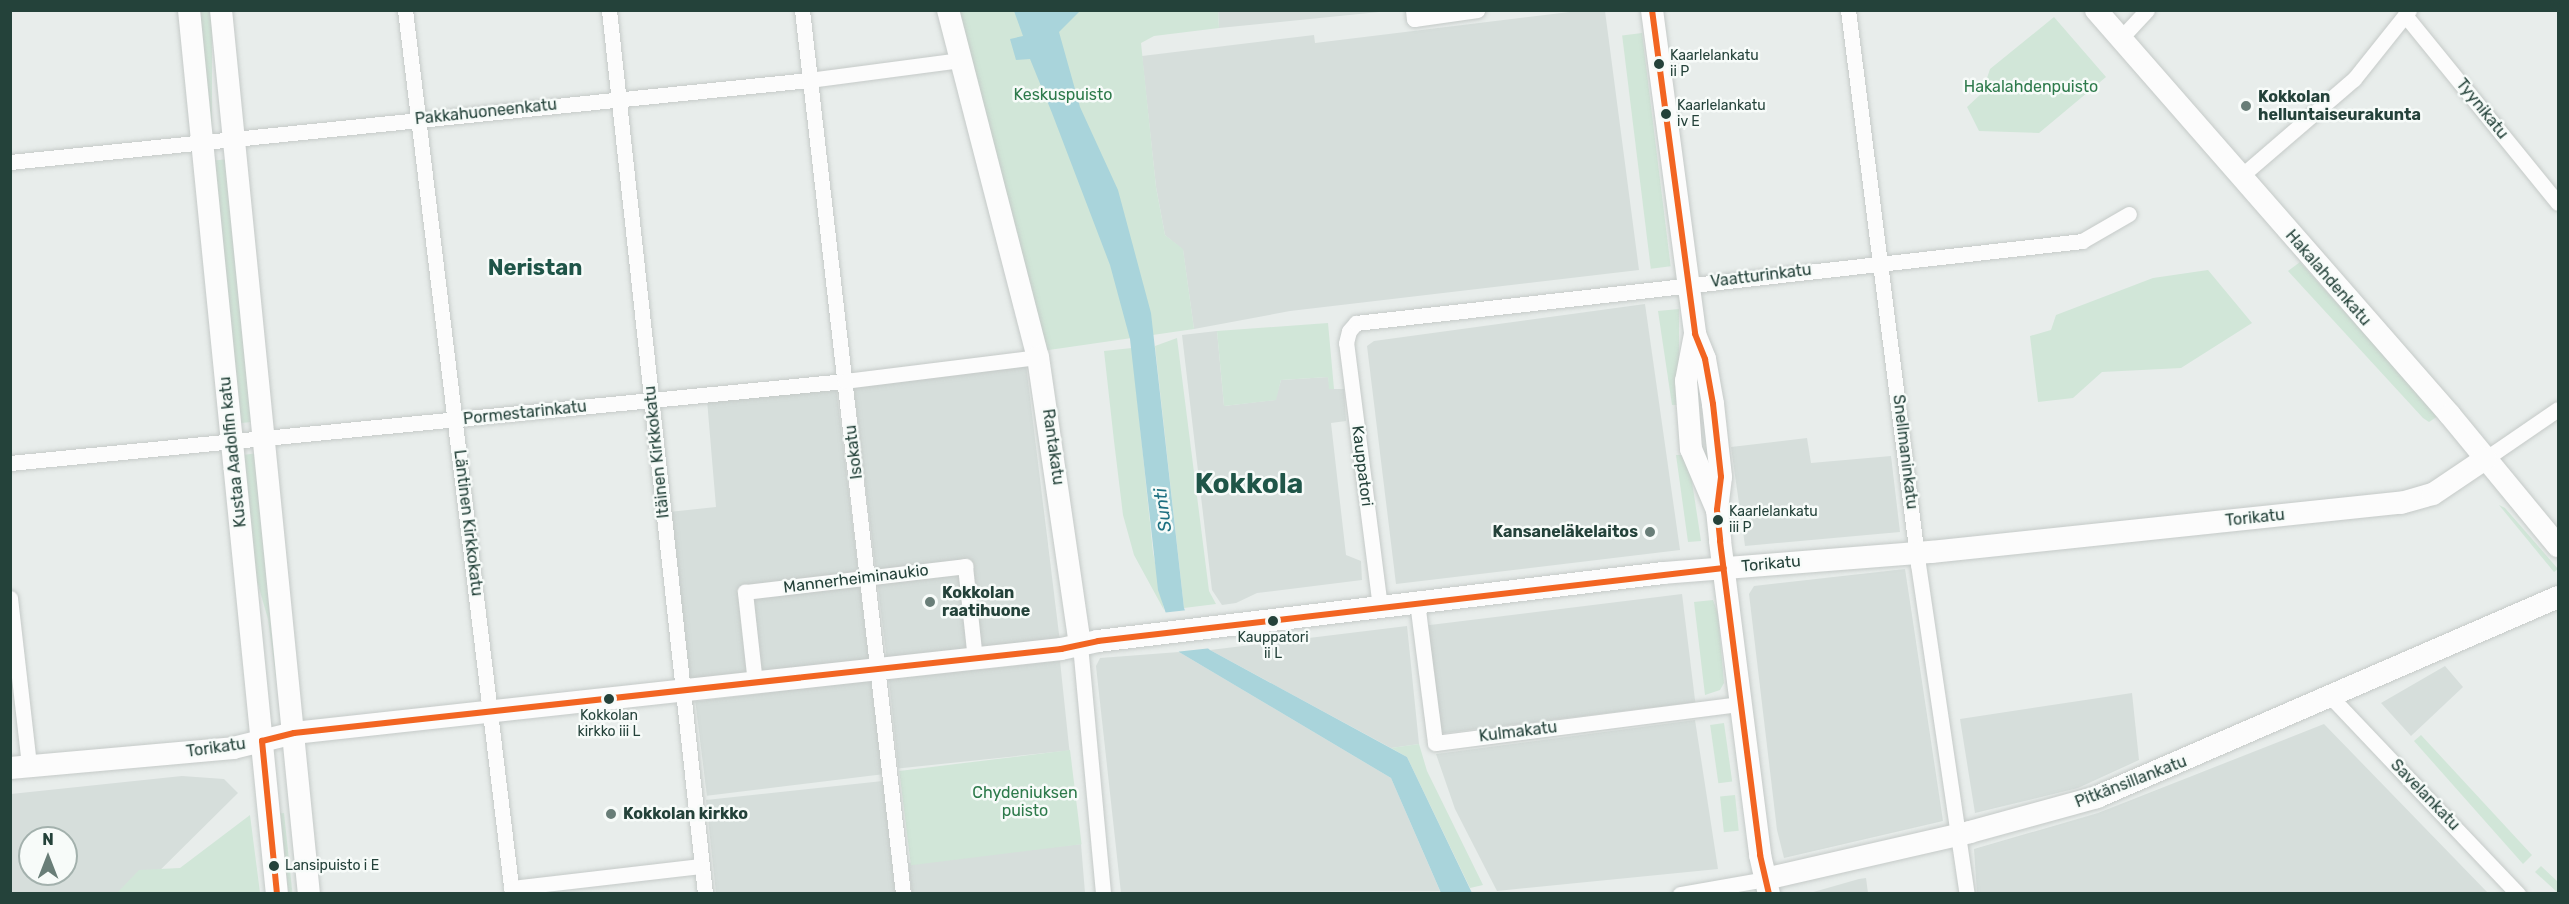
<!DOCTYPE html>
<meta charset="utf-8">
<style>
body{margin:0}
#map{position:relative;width:2569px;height:904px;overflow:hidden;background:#e8edeb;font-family:Rubik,sans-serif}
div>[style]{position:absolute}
.built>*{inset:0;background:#d6dedb;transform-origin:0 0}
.green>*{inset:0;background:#d1e6d8;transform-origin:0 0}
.water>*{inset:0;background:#a9d4db}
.pier>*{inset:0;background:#e8edeb}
.roads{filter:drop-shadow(0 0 2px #c5cac8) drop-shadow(0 0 2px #c5cac8)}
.street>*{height:15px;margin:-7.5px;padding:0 7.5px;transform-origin:7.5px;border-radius:7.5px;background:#fcfcfc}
.secondary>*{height:22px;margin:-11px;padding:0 11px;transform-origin:11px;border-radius:11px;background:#fcfcfc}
.bus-1>*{height:6px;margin:-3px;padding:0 3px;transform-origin:3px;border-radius:3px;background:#f26522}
.dots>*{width:16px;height:16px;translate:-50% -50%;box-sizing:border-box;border:3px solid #f7fbf9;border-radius:50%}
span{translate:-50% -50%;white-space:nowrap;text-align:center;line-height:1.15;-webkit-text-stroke:5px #f7fbf9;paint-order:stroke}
.bus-label{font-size:14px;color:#24423a}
.left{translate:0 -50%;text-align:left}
.park-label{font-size:16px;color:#2d7a4b}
.poi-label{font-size:16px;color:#24423a;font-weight:700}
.right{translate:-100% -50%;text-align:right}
.street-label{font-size:16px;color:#24423a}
.water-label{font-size:18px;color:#1c6f80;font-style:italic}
.district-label{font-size:22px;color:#1f5548;font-weight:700}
.town-label{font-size:28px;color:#1f5548;font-weight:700}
.frame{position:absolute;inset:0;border:12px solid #24423a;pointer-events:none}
.north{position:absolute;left:18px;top:826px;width:60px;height:60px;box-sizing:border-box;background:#f7fbf9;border:2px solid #a3b1ad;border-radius:50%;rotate:0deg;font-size:16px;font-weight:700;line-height:24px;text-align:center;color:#24423a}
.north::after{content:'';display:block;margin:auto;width:21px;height:27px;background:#697e78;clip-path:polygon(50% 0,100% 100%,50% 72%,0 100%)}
</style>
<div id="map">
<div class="built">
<i style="clip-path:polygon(1218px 10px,1389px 11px,1219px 28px)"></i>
<i style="clip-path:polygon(1578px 11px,1605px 11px,1639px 270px,1290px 311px,1194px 329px,1183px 250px,1165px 235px,1156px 187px,1142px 56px,1314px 35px,1315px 43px)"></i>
<i style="clip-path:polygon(1645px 304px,1680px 550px,1396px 584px,1367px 346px,1374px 341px)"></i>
<i style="clip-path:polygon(1217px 331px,1224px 406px,1275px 400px,1281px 380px,1328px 377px,1330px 389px,1344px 389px,1346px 421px,1331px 423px,1346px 555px,1361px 561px,1362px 580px,1257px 593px,1236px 603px,1222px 605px,1212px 590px,1182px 335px)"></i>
<i style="left:1026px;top:365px;width:277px;height:174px;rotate:83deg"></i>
<i style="clip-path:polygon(836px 387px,869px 660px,689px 679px,669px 512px,716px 507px,707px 400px)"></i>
<i style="clip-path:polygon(1807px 438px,1811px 463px,1891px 456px,1900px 532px,1745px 546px,1731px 447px)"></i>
<i style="clip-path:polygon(1905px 569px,1943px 821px,1784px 858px,1777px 830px,1749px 594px,1754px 586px)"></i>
<i style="left:1682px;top:594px;width:109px;height:256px;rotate:83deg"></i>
<i style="clip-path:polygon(1407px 626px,1419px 744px,1391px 748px,1210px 650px)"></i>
<i style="clip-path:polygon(1179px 652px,1391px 778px,1440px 891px,1121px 893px,1096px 666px,1100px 658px)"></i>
<i style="left:1060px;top:661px;width:90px;height:172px;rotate:84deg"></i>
<i style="clip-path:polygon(2445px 666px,2463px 687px,2411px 736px,2381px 703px)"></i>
<i style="left:871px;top:680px;width:95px;height:177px;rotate:83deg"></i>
<i style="clip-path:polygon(2132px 693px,2139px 760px,2078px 788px,1975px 813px,1960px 719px)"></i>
<i style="clip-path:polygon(1695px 720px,1718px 869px,1497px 891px,1455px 809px,1436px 754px)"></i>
<i style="clip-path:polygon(2324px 724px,2488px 893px,1977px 893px,1974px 849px,2098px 813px)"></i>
<i style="clip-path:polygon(evenodd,182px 776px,224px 779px,238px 793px,137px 893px,11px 894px,11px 794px,182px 776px,30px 838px,66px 838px,66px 874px,30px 874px,30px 838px)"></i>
<i style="clip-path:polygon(883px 781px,896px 893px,716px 893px,706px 800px)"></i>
<i style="clip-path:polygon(1081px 844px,1085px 893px,912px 893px,908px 863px)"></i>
<i style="clip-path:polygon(1866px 878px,1868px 893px,1810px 893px,1859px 879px)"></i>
</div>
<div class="green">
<i style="left:198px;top:11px;width:14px;height:116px"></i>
<i style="clip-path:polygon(955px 11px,1218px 11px,1219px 28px,1154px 36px,1141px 43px,1156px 187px,1165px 235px,1183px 249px,1194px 329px,1042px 351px)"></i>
<i style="clip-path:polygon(2054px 17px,2106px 77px,2039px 133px,1979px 131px,1967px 107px,1982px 93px,1990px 69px)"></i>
<i style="left:1642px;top:33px;width:235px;height:20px;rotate:83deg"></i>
<i style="left:228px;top:159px;width:264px;height:16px;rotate:84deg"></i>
<i style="clip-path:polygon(2300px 262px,2438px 416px,2429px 422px,2423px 418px,2288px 271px)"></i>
<i style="clip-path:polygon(2208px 270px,2252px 323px,2181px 368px,2102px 372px,2073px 398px,2038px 402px,2030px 336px,2051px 330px,2056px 315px,2153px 278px)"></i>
<i style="clip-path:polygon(1679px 309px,1679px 405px,1672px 405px,1658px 311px)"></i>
<i style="clip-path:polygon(1328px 323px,1334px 389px,1329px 389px,1328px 377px,1281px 380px,1276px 400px,1224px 406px,1217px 331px)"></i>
<i style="clip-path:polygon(1177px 338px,1209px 591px,1216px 604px,1184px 608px,1155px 346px)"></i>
<i style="clip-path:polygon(1132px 348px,1153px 552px,1164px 610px,1134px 555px,1123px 515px,1114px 441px,1104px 351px)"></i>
<i style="clip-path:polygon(258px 453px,277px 686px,268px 619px,255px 574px,243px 455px)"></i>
<i style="clip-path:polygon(1676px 455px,1682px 455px,1691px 475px,1701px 541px,1688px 542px)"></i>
<i style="clip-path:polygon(2499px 505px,2505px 508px,2558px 569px,2554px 572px)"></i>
<i style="clip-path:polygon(1713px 600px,1718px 614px,1724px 683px,1720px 690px,1705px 695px,1694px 602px)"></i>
<i style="left:1724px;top:723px;width:59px;height:14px;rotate:82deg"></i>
<i style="clip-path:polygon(2421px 735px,2532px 855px,2523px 864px,2414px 741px)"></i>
<i style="clip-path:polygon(1419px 744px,1427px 771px,1483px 885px,1470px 888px,1407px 757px,1391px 748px)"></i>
<i style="left:1070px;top:750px;width:95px;height:172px;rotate:83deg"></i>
<i style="left:1735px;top:795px;width:36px;height:15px;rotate:84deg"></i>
<i style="left:284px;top:813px;width:80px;height:4px;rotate:84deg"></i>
<i style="clip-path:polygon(250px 815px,260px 893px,117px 893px,139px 870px,180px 868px)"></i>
<i style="clip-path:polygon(2541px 866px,2558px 882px,2558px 893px,2535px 872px)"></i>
</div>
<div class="water">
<i style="clip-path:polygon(1014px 11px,1080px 11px,1059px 32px,1080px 107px,1118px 190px,1151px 313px,1184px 608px,1196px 638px,1210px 650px,1407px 757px,1472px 893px,1441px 893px,1391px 778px,1179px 652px,1158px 590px,1130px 339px,1110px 265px,1052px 113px,1030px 59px,1016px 60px,1010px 39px,1023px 36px)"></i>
</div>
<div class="pier">
<i style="clip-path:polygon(1188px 610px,1199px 636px,1212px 648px,1175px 652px,1161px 613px)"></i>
</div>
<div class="roads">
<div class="street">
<i style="left:405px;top:10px;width:890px;rotate:83.1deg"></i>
<i style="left:609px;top:10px;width:889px;rotate:83.8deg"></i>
<i style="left:802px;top:10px;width:890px;rotate:83.48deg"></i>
<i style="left:1413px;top:10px;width:9px;rotate:84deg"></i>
<i style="left:1414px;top:19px;width:64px;rotate:-8.1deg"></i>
<i style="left:1848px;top:10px;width:558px;rotate:82.8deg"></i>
<i style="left:1918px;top:564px;width:334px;rotate:81.6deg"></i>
<i style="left:2405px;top:15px;width:242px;rotate:50.9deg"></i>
<i style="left:2121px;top:38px;width:38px;rotate:-47deg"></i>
<i style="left:10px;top:162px;width:803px;rotate:-5.86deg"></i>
<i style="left:809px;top:80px;width:153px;rotate:-7.5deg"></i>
<i style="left:2240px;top:177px;width:150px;rotate:-40.7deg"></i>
<i style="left:2354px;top:79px;width:88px;rotate:-51.4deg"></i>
<i style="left:2485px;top:459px;width:88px;rotate:-34.4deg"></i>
<i style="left:10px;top:463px;width:839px;rotate:-5.61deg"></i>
<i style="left:845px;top:381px;width:194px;rotate:-7.1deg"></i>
<i style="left:10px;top:598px;width:169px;rotate:83.5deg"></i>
<i style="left:1417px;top:602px;width:142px;rotate:82.7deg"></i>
<i style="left:1435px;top:743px;width:308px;rotate:-7.3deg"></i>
<i style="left:1380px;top:607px;width:266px;rotate:-97.3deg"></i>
<i style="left:1346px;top:343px;width:12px;rotate:-76deg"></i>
<i style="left:1349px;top:331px;width:11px;rotate:-49deg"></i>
<i style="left:1356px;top:323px;width:731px;rotate:-6.44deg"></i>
<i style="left:2082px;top:241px;width:54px;rotate:-29.9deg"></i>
<i style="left:1080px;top:645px;width:250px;rotate:84.7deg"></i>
<i style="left:755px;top:683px;width:92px;rotate:-96.3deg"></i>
<i style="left:745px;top:592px;width:222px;rotate:-6.7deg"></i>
<i style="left:965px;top:566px;width:94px;rotate:83.9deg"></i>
<i style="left:2331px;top:697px;width:272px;rotate:46.5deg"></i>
<i style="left:511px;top:888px;width:192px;rotate:-6.6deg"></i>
<i style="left:1680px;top:894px;width:86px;rotate:-10deg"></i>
</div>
<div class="secondary">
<i style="left:189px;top:10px;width:888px;rotate:84.32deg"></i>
<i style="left:221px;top:10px;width:888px;rotate:84.32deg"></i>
<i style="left:948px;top:10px;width:358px;rotate:75.5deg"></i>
<i style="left:1038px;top:357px;width:291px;rotate:81.7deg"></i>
<i style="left:1652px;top:10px;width:327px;rotate:82.4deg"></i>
<i style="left:1695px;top:334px;width:27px;rotate:68deg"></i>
<i style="left:1705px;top:359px;width:46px;rotate:79.9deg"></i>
<i style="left:1713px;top:404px;width:73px;rotate:83.7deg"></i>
<i style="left:1721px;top:477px;width:33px;rotate:97deg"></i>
<i style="left:1717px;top:510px;width:31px;rotate:84deg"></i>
<i style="left:1720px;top:541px;width:317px;rotate:82.7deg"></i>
<i style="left:1760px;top:855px;width:40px;rotate:77deg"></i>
<i style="left:2096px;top:10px;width:538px;rotate:48.84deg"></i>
<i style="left:2450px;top:415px;width:170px;rotate:50.5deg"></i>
<i style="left:1695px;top:334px;width:48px;rotate:100.8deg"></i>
<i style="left:1686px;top:381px;width:68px;rotate:85.8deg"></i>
<i style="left:1691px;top:449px;width:66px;rotate:66.9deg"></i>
<i style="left:10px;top:768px;width:224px;rotate:-5.1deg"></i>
<i style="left:233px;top:748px;width:63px;rotate:-13.8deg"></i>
<i style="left:294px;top:733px;width:772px;rotate:-6.25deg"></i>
<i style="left:1061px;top:649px;width:38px;rotate:-12deg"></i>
<i style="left:1098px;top:641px;width:569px;rotate:-6.86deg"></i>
<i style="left:1663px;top:573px;width:269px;rotate:-4.5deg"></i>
<i style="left:1931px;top:552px;width:473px;rotate:-6deg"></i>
<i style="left:2401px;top:503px;width:33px;rotate:-16deg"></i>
<i style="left:2433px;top:494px;width:63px;rotate:-33.9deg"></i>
<i style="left:1765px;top:879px;width:210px;rotate:-12.9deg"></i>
<i style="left:1970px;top:832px;width:132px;rotate:-15.4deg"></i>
<i style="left:2097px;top:797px;width:503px;rotate:-23.45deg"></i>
</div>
</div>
<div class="bus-1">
<i style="left:1652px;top:10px;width:327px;rotate:82.4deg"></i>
<i style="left:1695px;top:334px;width:27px;rotate:68deg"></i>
<i style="left:1705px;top:359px;width:46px;rotate:79.9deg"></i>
<i style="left:1713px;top:404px;width:73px;rotate:83.7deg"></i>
<i style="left:1721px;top:477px;width:33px;rotate:97deg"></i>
<i style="left:1717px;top:510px;width:31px;rotate:84deg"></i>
<i style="left:1720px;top:541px;width:317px;rotate:82.7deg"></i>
<i style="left:1760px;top:855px;width:40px;rotate:77deg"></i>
<i style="left:277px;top:894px;width:154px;rotate:-95.6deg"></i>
<i style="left:262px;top:741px;width:33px;rotate:-14deg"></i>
<i style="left:294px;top:733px;width:772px;rotate:-6.25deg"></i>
<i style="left:1061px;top:649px;width:38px;rotate:-12deg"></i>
<i style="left:1098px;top:641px;width:630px;rotate:-6.65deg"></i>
</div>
<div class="dots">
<i style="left:1659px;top:64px;background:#24423a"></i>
<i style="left:2246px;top:106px;background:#697e78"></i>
<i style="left:1666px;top:114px;background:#24423a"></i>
<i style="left:1718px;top:520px;background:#24423a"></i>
<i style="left:1650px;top:532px;background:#697e78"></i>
<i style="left:930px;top:602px;background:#697e78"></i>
<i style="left:1273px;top:621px;background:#24423a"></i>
<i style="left:609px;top:699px;background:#24423a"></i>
<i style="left:611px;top:814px;background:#697e78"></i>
<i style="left:274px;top:866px;background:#24423a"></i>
</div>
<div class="bus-label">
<span class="left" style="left:1670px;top:64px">Kaarlelankatu<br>ii P</span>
<span class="left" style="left:1677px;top:114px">Kaarlelankatu<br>iv E</span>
<span class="left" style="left:1729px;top:520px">Kaarlelankatu<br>iii P</span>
<span style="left:1273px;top:646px">Kauppatori<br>ii L</span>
<span style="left:609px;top:724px">Kokkolan<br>kirkko iii L</span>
<span class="left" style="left:285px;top:866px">Lansipuisto i E</span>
</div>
<div class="park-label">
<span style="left:2031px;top:87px">Hakalahdenpuisto</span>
<span style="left:1063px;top:95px">Keskuspuisto</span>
<span style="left:1025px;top:802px">Chydeniuksen<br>puisto</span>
</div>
<div class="poi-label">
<span class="left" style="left:2258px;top:106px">Kokkolan<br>helluntaiseurakunta</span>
<span class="right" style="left:1638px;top:532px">Kansaneläkelaitos</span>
<span class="left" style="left:942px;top:602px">Kokkolan<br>raatihuone</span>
<span class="left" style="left:623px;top:814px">Kokkolan kirkko</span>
</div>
<div class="street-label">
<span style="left:2482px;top:109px;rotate:51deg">Tyynikatu</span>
<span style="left:486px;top:112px;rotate:-6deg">Pakkahuoneenkatu</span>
<span style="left:1761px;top:276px;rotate:-7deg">Vaatturinkatu</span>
<span style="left:2328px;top:278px;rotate:49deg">Hakalahdenkatu</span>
<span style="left:525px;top:413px;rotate:-6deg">Pormestarinkatu</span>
<span style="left:1053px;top:447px;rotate:82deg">Rantakatu</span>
<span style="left:233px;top:452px;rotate:-96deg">Kustaa Aadolfin katu</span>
<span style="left:657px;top:452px;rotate:-96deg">Itäinen Kirkkokatu</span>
<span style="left:854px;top:452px;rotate:-97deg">Isokatu</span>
<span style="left:1905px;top:452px;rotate:83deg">Snellmaninkatu</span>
<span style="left:1362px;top:466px;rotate:83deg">Kauppatori</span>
<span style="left:2255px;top:518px;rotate:-6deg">Torikatu</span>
<span style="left:468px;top:523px;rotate:83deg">Läntinen Kirkkokatu</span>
<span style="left:1771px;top:564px;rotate:-5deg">Torikatu</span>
<span style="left:856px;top:579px;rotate:-7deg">Mannerheiminaukio</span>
<span style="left:1518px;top:732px;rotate:-7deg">Kulmakatu</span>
<span style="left:216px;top:748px;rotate:-8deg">Torikatu</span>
<span style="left:2131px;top:782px;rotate:-21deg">Pitkänsillankatu</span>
<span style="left:2425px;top:795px;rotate:46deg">Savelankatu</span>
</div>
<div class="water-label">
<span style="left:1163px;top:510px;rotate:-97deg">Sunti</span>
</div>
<div class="district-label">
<span style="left:535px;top:268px">Neristan</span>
</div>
<div class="town-label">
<span style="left:1249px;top:484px">Kokkola</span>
</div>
<div class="frame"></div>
<div class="north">N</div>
</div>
